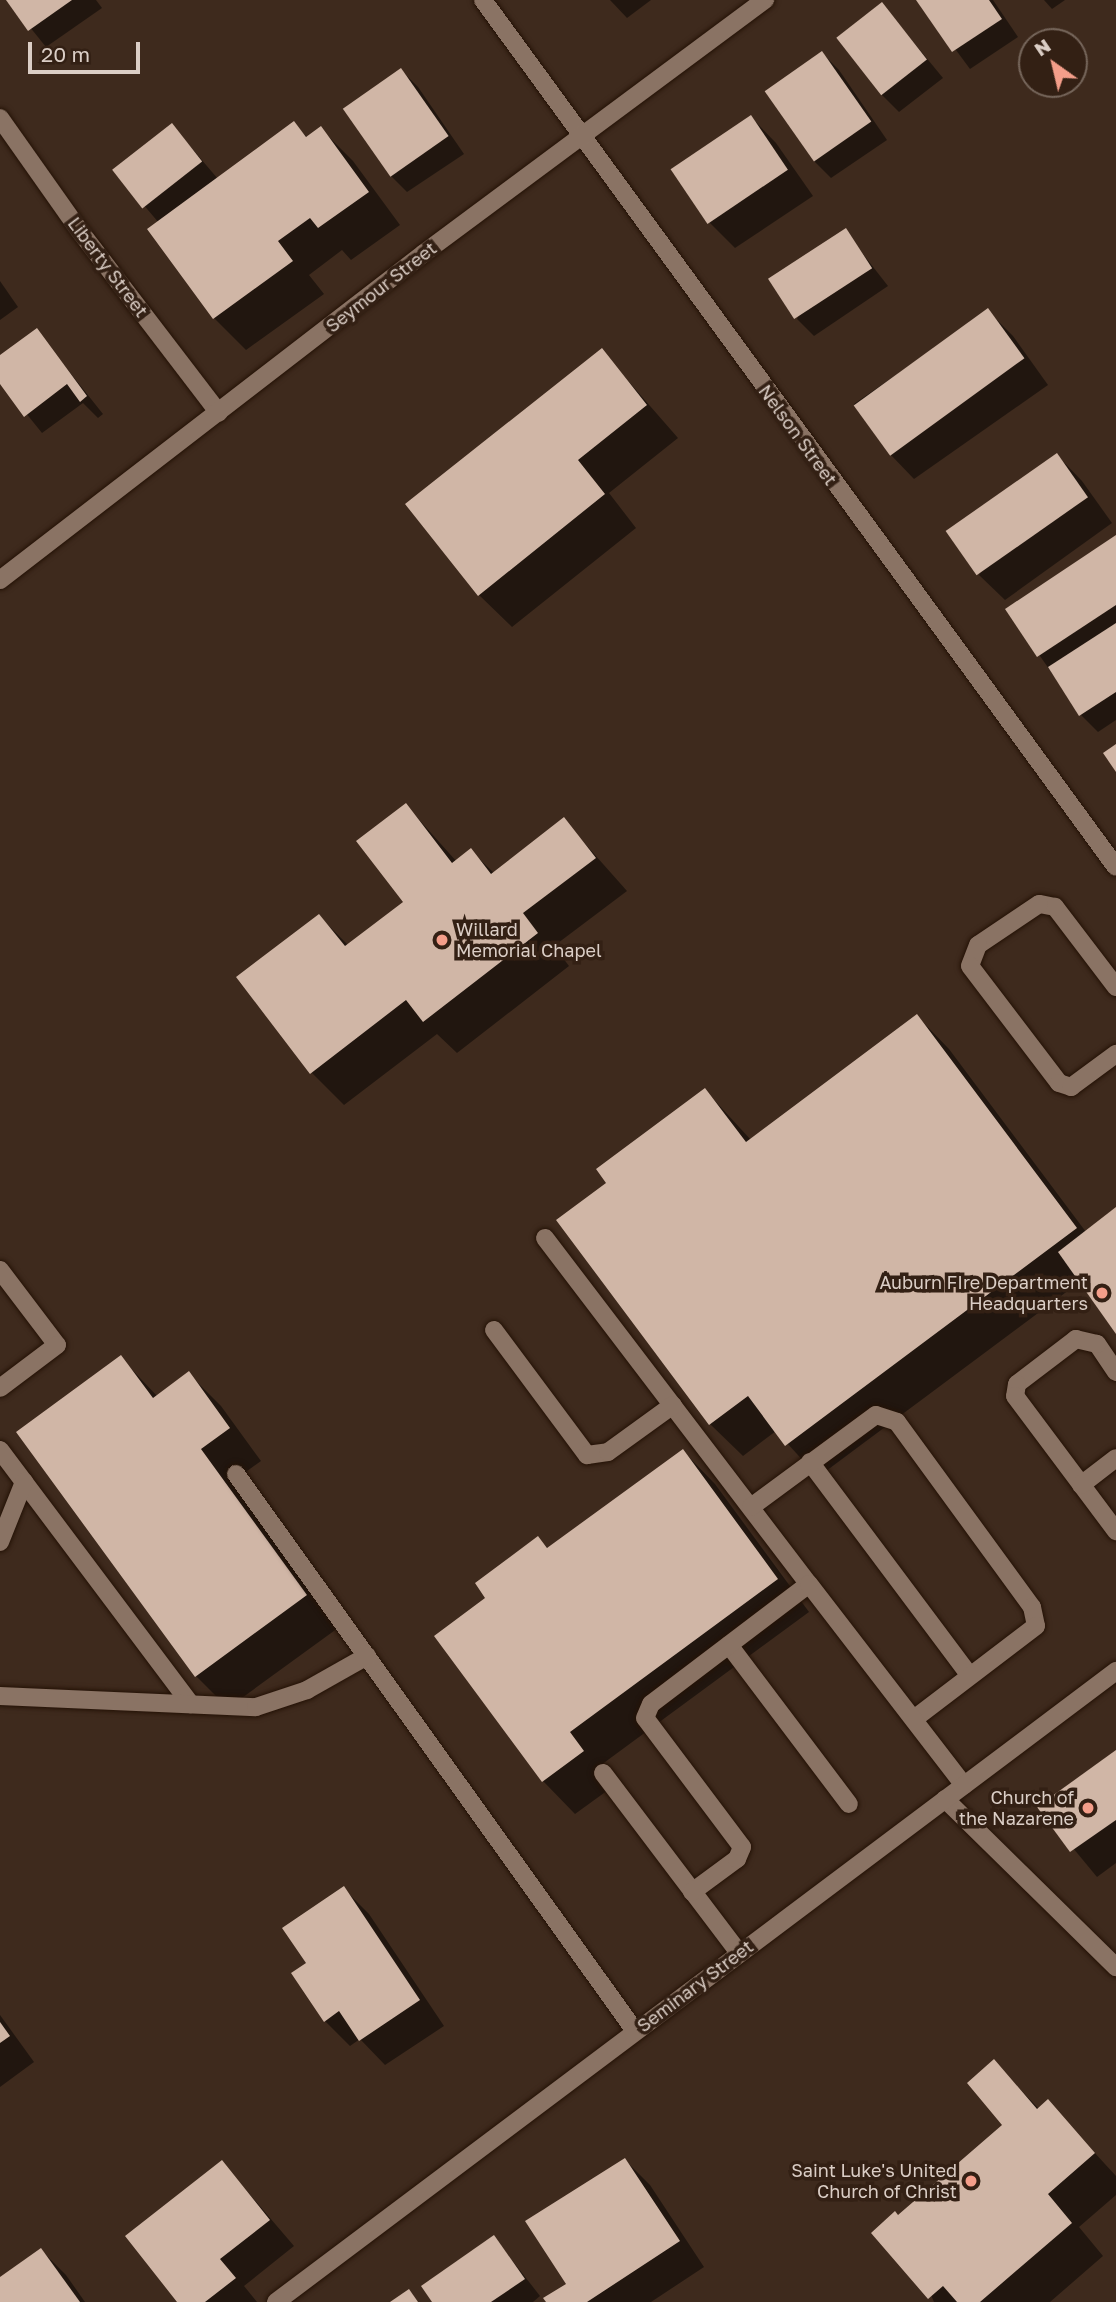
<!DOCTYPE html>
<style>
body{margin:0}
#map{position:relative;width:1116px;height:2302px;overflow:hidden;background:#3e2a1d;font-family:"Golos Text",sans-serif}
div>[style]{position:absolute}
.shadow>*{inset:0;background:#0007}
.building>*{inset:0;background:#d0b6a6;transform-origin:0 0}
.roads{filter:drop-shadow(0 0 2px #241206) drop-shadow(0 0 2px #241206)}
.lane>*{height:18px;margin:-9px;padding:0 9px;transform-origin:9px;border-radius:9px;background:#8a7364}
.street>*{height:18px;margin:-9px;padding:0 9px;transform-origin:9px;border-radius:9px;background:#8a7364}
.dots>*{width:19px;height:19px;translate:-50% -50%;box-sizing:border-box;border:4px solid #332014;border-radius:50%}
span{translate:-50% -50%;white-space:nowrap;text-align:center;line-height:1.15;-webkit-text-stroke:7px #332014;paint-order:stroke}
.street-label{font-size:18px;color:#dbcec6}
.poi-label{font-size:18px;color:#dbcec6}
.left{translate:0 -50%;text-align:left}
.right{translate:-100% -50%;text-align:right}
.north{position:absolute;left:1018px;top:28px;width:70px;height:70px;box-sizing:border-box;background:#332014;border:2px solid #76665b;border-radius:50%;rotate:326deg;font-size:19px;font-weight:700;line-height:28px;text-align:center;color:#dbcec6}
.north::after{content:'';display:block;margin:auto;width:24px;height:32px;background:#f49e8a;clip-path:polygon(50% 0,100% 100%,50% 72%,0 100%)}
.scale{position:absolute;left:28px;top:42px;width:112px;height:32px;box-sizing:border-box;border:4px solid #dbcec6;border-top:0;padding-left:9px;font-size:21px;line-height:24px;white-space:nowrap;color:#dbcec6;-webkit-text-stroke:5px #332014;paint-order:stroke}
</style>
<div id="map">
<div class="shadow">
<i style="clip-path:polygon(8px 0,96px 0,102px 8px,46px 47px)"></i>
<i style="clip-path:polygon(610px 0,651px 0,627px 18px)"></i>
<i style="clip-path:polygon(919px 0,993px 0,1018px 37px,970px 69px)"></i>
<i style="clip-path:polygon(1044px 0,1065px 0,1052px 9px)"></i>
<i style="clip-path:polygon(882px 4px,943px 78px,899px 112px,882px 95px)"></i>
<i style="clip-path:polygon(822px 53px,839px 70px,887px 140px,831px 178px,814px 161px)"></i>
<i style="clip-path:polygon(401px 70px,418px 87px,464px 154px,407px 192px,390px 175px)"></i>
<i style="clip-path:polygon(751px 117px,776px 143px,813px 196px,735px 248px,710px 223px,674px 170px)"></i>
<i style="clip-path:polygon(294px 124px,308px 138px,321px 129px,353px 161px,400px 225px,351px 260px,342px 250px,309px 275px,324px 294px,246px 350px,214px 318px,159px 223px,114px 170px,172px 125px,218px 179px)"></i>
<i style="clip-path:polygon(845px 231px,888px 286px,814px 336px,797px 319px)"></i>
<i style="clip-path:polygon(0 281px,18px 307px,0 320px)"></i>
<i style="clip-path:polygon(988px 311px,1013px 336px,1048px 385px,914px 479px,889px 453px,854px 404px)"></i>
<i style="clip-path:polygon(36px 330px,103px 414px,98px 418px,83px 403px,42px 433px,0 381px,0 357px)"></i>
<i style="clip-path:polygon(602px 351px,678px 438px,609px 493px,636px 528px,512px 627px,479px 595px)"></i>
<i style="clip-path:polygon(1057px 455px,1082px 481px,1112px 523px,1005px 600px,979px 575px)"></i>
<i style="clip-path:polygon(1116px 537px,1116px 720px,1098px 732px,1081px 715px,1008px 610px)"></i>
<i style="clip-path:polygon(406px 805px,457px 862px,471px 851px,494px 873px,564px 820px,627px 891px,554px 946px,569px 966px,457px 1053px,437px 1034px,344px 1105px,312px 1073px,239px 978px,319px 916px,349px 946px,406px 902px)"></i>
<i style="clip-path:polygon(917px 1016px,949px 1049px,1086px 1232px,1116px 1210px,1116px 1331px,1081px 1281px,818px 1477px,776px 1431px,743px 1456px,710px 1424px,559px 1221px,609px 1183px,705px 1090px,751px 1140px)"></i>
<i style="clip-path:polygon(121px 1358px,158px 1397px,189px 1374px,221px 1406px,261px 1461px,232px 1482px,338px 1628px,228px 1708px,196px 1676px)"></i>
<i style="clip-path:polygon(683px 1451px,715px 1484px,809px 1612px,601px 1765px,615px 1785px,575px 1814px,543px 1781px,488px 1598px,538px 1539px,549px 1549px)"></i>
<i style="clip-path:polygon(1116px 1752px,1116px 1863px,1097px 1877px,1039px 1807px)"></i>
<i style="clip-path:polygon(344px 1889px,369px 1914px,444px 2026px,385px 2065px,360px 2039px,350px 2046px,325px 2021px,308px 1963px)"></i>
<i style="clip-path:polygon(0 2015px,34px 2062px,0 2087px)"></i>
<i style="clip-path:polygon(994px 2062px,1039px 2109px,1048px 2102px,1116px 2176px,1116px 2195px,1079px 2227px,1103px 2256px,1050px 2302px,934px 2302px,898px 2217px,1005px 2125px)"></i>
<i style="clip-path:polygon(625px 2160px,650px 2185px,704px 2267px,651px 2302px,548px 2302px,569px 2284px)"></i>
<i style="clip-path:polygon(222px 2162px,294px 2246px,244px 2286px,257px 2302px,179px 2302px)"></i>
<i style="clip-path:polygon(494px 2237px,540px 2296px,533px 2302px,435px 2302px)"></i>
<i style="clip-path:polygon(41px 2250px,66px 2275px,85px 2302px,0 2302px,0 2279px)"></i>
</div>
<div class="building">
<i style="clip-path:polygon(6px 0,72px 0,28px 31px)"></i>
<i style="clip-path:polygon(916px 0,989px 0,1002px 19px,952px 52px)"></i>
<i style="left:882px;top:2px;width:73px;height:58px;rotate:52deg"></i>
<i style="left:822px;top:51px;width:86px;height:70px;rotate:55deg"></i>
<i style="left:401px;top:68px;width:83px;height:71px;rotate:55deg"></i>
<i style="left:751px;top:115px;width:66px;height:97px;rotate:56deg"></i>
<i style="clip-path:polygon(294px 121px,306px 137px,321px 126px,369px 192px,318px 228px,310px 218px,278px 241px,293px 261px,213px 319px,147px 229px)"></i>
<i style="left:172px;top:123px;width:49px;height:76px;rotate:52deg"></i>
<i style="left:846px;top:228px;width:48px;height:93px;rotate:57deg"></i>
<i style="left:988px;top:308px;width:62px;height:166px;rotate:54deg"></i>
<i style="clip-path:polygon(37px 328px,87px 396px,80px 402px,67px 384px,24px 417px,0 384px,0 355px)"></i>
<i style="clip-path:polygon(602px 348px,647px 405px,578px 460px,605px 494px,478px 596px,405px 504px)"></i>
<i style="left:1057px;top:453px;width:54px;height:136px;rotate:55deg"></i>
<i style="clip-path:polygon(1116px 535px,1116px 605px,1037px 657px,1005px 609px)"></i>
<i style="clip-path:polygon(1116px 623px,1116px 692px,1079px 716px,1048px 667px)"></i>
<i style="clip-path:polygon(1116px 744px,1116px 772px,1103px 753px)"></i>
<i style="clip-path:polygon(406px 803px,452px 863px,471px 848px,491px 874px,564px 817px,596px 858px,523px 913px,538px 933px,423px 1022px,406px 1000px,310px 1074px,236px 977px,319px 914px,345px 946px,403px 902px,356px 841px)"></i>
<i style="clip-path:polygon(917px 1014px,1077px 1228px,785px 1446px,748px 1396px,709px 1425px,556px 1220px,606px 1183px,596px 1169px,705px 1088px,746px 1142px)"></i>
<i style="clip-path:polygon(1116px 1207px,1116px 1334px,1058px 1252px)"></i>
<i style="clip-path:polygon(121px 1355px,153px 1398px,189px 1371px,230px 1428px,201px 1449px,307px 1595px,195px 1677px,16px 1432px)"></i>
<i style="clip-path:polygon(683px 1449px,778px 1579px,570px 1732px,584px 1751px,542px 1782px,434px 1636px,485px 1598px,475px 1583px,538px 1536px,547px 1548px)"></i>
<i style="clip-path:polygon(1116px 1750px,1116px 1820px,1070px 1852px,1037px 1807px)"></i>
<i style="clip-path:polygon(344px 1886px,420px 2000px,359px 2041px,339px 2011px,324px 2022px,291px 1973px,306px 1963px,282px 1928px)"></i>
<i style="clip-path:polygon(0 2022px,10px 2036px,0 2043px)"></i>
<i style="clip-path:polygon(994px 2059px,1037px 2109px,1048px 2099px,1095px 2153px,1048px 2194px,1072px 2223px,980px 2302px,957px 2302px,943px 2286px,928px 2299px,871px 2233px,895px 2211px,898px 2215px,1002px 2125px,967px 2083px)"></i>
<i style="clip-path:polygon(625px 2158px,680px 2241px,587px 2302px,546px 2302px,543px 2298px,566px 2284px,525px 2221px)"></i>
<i style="clip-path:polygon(222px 2160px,270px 2220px,220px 2259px,236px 2278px,205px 2302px,177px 2302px,125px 2236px)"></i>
<i style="clip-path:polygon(494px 2235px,525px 2279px,491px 2302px,432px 2302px,421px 2286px)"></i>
<i style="clip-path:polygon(41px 2248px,80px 2302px,0 2302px,0 2277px)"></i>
<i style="clip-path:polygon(409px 2289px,418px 2302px,390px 2302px)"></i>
</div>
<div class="roads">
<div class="lane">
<i style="left:1116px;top:987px;width:101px;rotate:-127.3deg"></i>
<i style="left:1055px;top:907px;width:16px;rotate:-169deg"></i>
<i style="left:1039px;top:904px;width:73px;rotate:146.1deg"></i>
<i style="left:978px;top:945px;width:22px;rotate:111deg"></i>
<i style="left:970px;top:966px;width:147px;rotate:52.7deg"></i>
<i style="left:1059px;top:1083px;width:13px;rotate:18deg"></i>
<i style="left:1071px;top:1087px;width:56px;rotate:-36.3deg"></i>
<i style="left:545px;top:1238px;width:435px;rotate:52.7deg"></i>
<i style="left:0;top:1270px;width:94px;rotate:52.8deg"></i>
<i style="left:57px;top:1345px;width:71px;rotate:143deg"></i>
<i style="left:494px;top:1330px;width:156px;rotate:53.4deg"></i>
<i style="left:587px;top:1455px;width:21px;rotate:-8deg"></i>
<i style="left:608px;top:1452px;width:80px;rotate:-35.9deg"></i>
<i style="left:1116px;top:1372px;width:34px;rotate:-124deg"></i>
<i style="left:1097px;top:1344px;width:22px;rotate:-167deg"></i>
<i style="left:1076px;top:1339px;width:74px;rotate:142.7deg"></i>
<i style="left:1017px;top:1384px;width:12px;rotate:99deg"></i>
<i style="left:1015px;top:1396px;width:169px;rotate:53.2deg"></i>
<i style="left:0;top:1450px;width:318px;rotate:53.1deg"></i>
<i style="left:810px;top:1462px;width:267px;rotate:53.2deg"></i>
<i style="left:236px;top:1474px;width:685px;rotate:54.38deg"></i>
<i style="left:1081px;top:1485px;width:44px;rotate:-37.6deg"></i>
<i style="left:751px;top:1507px;width:155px;rotate:-36.4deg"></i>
<i style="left:876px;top:1415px;width:22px;rotate:18deg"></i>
<i style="left:897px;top:1422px;width:229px;rotate:53.9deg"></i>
<i style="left:1032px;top:1607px;width:19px;rotate:78deg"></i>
<i style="left:1036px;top:1626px;width:153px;rotate:142.7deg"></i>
<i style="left:0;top:1542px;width:65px;rotate:-68.2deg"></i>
<i style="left:729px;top:1645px;width:199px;rotate:53deg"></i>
<i style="left:0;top:1696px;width:256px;rotate:2.5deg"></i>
<i style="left:256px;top:1707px;width:54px;rotate:-18.4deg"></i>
<i style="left:307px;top:1690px;width:69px;rotate:-29.5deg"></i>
<i style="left:603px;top:1773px;width:226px;rotate:52.9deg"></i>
<i style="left:692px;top:1892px;width:56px;rotate:-36.3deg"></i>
<i style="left:737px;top:1859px;width:13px;rotate:-67deg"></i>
<i style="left:742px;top:1847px;width:161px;rotate:-126.9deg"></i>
<i style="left:645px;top:1718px;width:15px;rotate:-67deg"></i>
<i style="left:651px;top:1704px;width:198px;rotate:-37.2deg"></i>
<i style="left:809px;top:1584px;width:254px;rotate:52.4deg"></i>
</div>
<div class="street">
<i style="left:483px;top:0;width:1073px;rotate:53.87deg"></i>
<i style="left:0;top:118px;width:137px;rotate:54.8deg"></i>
<i style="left:79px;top:230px;width:230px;rotate:52.6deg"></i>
<i style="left:0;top:580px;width:535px;rotate:-37.64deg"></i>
<i style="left:424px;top:253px;width:425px;rotate:-36.6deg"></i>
<i style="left:945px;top:1799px;width:240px;rotate:44.5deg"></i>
<i style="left:276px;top:2302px;width:1051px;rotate:-36.91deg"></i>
</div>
</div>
<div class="dots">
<i style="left:442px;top:940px;background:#f49e8a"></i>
<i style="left:1102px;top:1293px;background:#f49e8a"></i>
<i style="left:1088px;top:1808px;background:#f49e8a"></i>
<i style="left:971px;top:2181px;background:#f49e8a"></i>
</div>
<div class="street-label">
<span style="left:108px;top:267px;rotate:53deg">Liberty Street</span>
<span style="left:381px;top:287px;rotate:-38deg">Seymour Street</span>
<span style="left:798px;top:435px;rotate:54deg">Nelson Street</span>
<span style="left:695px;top:1986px;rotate:-37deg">Seminary Street</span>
</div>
<div class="poi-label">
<span class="left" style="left:456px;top:940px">Willard<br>Memorial Chapel</span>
<span class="right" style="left:1088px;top:1293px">Auburn FIre Department<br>Headquarters</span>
<span class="right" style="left:1074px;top:1808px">Church of<br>the Nazarene</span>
<span class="right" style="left:957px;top:2181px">Saint Luke's United<br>Church of Christ</span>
</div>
<div class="north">N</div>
<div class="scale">20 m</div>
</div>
